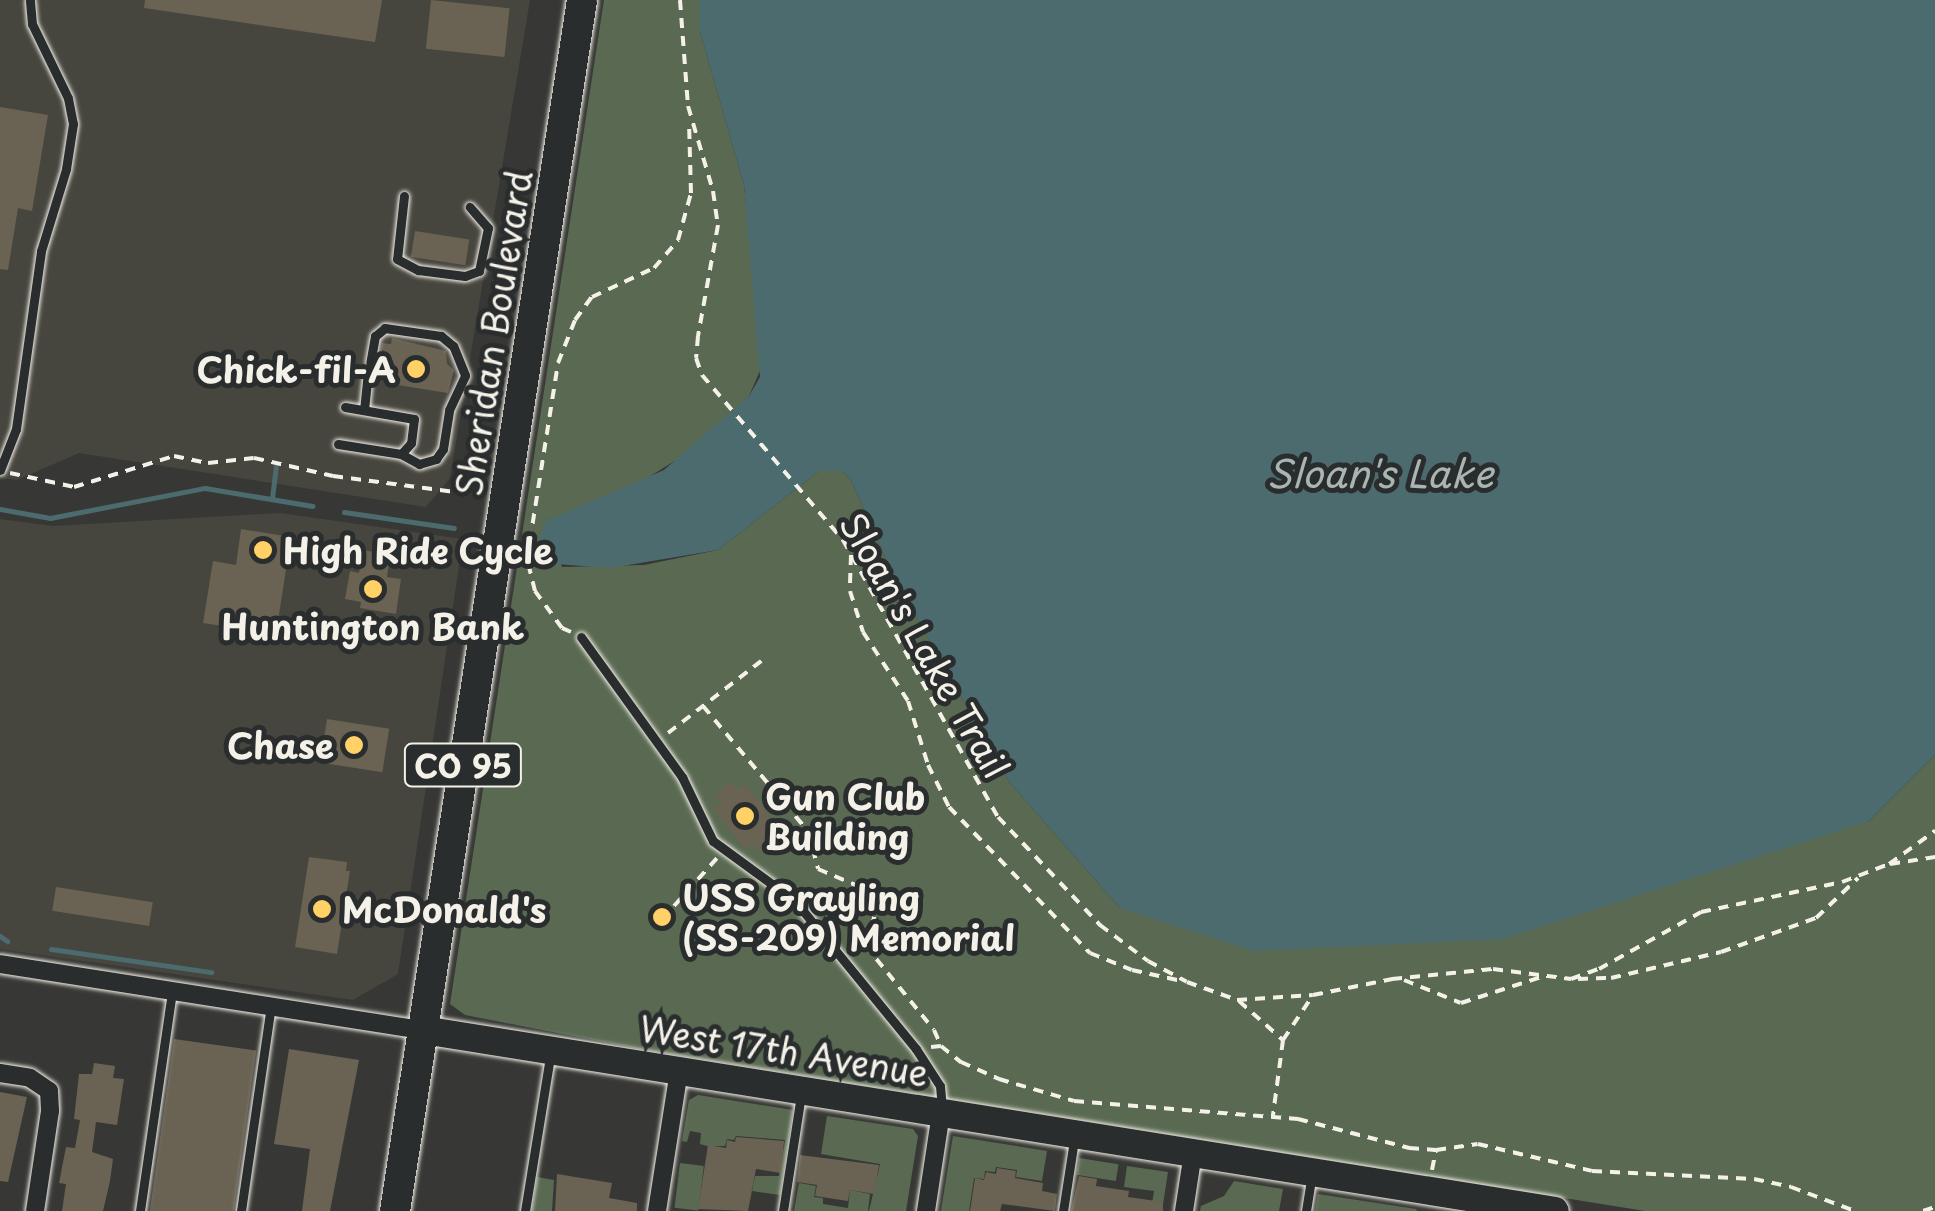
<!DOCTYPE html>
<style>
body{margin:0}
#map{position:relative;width:1935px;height:1211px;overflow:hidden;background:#373835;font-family:"Playpen Sans",sans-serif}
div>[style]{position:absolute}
.built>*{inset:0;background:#46453e}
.green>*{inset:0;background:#5a6a52;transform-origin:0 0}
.water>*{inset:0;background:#4c6b6e}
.stream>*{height:5px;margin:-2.5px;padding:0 2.5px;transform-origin:2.5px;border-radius:2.5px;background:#4c6b6e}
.building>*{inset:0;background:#6a6353;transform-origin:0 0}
.path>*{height:4px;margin-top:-2px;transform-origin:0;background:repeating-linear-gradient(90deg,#f4f1e8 0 10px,transparent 0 18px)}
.roads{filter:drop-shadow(0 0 2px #f4f1e8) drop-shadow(0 0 2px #f4f1e8)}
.lane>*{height:9px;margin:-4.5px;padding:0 4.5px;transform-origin:4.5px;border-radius:4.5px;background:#2a2d2e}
.street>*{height:18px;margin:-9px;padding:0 9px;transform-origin:9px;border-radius:9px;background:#2a2d2e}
.secondary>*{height:28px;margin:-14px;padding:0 14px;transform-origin:14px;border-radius:14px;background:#2a2d2e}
.primary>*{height:30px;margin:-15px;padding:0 15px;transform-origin:15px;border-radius:15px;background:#2a2d2e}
.dots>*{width:28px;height:28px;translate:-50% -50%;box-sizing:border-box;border:5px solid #2a2d2e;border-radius:50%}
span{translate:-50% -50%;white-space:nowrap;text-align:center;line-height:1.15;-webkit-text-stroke:10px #2a2d2e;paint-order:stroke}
.shield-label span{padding:2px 8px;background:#2a2d2e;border:2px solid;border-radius:8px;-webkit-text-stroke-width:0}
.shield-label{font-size:32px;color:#f4f1e8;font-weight:700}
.street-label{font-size:35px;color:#f4f1e8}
.poi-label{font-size:35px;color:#f4f1e8;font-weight:700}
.right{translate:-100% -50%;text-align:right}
.left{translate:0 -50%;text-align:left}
.water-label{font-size:38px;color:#a8b5b1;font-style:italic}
</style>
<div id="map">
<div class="built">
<i style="clip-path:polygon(0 0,530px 0,450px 478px,426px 507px,79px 453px,17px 480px,0 478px)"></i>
<i style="clip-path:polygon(280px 513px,463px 539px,398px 974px,353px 1000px,0 949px,0 519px,53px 526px)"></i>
</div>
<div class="green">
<i style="clip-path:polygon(604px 0,700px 0,700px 32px,744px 185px,762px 366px,749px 396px,689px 452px,631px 488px,546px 521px,562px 567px,644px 565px,718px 550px,819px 471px,842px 471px,850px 478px,896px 581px,1010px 783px,1120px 908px,1869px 821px,1935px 755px,1935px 1211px,1645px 1211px,650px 1051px,465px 1015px,450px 1004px)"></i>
<i style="clip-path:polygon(698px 1095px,793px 1110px,780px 1195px,752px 1191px,755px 1176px,779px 1176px,785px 1140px,736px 1136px,734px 1140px,727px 1139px,725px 1146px,707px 1146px,700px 1144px,701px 1133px,690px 1131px,687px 1142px,682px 1141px,689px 1100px)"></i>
<i style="clip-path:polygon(827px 1116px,913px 1129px,918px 1136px,906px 1211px,869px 1211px,880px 1164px,821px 1154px)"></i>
<i style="clip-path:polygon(953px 1136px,1047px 1151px,1042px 1181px,1016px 1177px,1017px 1170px,996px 1167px,995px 1172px,985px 1171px,984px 1179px,974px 1178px,969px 1211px,941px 1211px)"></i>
<i style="left:1079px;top:1158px;width:40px;height:17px;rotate:9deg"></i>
<i style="left:680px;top:1163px;width:24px;height:45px;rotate:7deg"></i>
<i style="clip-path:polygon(1127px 1166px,1168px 1172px,1162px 1211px,1151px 1210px,1154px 1191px,1124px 1187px)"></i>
<i style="clip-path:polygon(537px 1177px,554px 1180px,552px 1211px,532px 1211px)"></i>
<i style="clip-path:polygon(1234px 1181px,1283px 1189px,1279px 1211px,1200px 1211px,1201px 1206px,1224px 1196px)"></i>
<i style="clip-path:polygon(799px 1183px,816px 1186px,814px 1197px,823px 1198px,823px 1204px,848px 1208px,850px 1190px,870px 1194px,868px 1211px,794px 1211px)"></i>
<i style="clip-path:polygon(1318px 1194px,1416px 1209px,1417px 1211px,1315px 1211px)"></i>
</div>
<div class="water">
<i style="clip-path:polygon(700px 0,1935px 0,1935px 755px,1869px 821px,1503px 939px,1254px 951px,1120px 908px,1010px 783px,896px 581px,850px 478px,842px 471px,819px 471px,718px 550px,610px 568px,543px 563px,536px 547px,546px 521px,664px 470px,749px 396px,760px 377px,744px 185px,700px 32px)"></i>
</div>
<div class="stream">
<i style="left:272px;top:498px;width:32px;rotate:-83deg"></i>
<i style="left:0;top:509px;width:51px;rotate:10.2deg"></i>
<i style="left:50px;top:518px;width:158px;rotate:-11deg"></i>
<i style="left:205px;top:488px;width:109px;rotate:9.5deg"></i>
<i style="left:344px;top:512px;width:111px;rotate:8.3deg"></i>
<i style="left:0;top:936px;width:9px;rotate:36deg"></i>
<i style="left:51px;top:949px;width:162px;rotate:8.2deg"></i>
</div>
<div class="building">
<i style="clip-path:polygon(145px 0,382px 0,375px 42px,144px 8px)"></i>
<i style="left:431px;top:0;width:79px;height:49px;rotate:6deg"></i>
<i style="clip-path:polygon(0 107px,48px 115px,32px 211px,18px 208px,8px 270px,0 269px)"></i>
<i style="left:415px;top:231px;width:55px;height:26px;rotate:9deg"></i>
<i style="clip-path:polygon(392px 338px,446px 351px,447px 364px,454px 370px,448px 393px,385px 383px,386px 375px,377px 374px,382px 343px,391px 344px)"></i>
<i style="clip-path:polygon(241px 529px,291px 537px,276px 634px,203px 623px,213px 561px,236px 565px)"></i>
<i style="clip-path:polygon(363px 550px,390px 555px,387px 577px,401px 579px,396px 614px,360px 608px,361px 602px,345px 599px,350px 571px,359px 573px)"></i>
<i style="left:327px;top:719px;width:63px;height:44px;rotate:9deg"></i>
<i style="clip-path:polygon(731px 781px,738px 789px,745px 784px,776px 824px,770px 829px,777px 839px,759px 852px,753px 843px,745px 849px,714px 809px,722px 802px,715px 794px)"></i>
<i style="clip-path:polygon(309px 857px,347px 862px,346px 871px,350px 871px,337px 954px,295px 947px)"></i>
<i style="left:56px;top:887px;width:98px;height:24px;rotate:9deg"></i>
<i style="left:174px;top:1039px;width:83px;height:174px;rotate:8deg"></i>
<i style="clip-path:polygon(289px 1049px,359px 1060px,330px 1211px,302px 1211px,310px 1149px,274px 1144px)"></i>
<i style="clip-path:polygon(94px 1063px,115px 1066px,113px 1078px,124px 1079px,117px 1125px,96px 1122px,92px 1152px,113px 1159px,110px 1181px,103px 1211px,62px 1211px,66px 1184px,59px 1183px,66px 1147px,75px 1148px,80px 1120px,74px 1119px,79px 1074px,92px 1074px)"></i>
<i style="clip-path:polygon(0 1092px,27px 1097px,8px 1182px,0 1181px)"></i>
<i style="clip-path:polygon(736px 1137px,784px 1141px,781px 1173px,756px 1169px,748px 1211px,698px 1209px,708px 1145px,726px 1148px,727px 1140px,735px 1142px)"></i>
<i style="clip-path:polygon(800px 1155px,879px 1165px,874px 1194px,850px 1190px,848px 1201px,815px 1196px,817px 1185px,797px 1182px)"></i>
<i style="clip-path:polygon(997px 1168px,1016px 1171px,1015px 1178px,1043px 1183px,1042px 1191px,1057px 1194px,1055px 1211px,1002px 1204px,1000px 1211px,970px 1211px,975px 1178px,984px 1180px,986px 1172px,996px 1174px)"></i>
<i style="clip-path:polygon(557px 1174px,612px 1183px,609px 1198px,637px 1203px,637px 1211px,555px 1211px)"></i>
<i style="clip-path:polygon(1079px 1176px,1097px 1179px,1096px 1186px,1129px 1191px,1128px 1197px,1163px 1202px,1163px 1211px,1071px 1211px)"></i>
</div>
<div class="path">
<i style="left:680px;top:0;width:106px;rotate:85.7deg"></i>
<i style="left:688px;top:106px;width:89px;rotate:73.6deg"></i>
<i style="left:713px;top:191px;width:34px;rotate:82deg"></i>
<i style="left:718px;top:225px;width:113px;rotate:100.2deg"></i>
<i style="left:698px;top:336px;width:22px;rotate:95deg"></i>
<i style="left:696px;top:358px;width:18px;rotate:71deg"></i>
<i style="left:702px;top:375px;width:217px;rotate:49.5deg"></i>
<i style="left:843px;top:540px;width:317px;rotate:60.8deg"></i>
<i style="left:998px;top:817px;width:149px;rotate:46.6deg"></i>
<i style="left:1100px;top:925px;width:60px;rotate:36.9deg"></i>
<i style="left:1148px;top:961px;width:44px;rotate:28.3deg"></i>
<i style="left:1187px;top:982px;width:53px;rotate:19.8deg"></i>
<i style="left:1237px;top:1000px;width:76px;rotate:-3.8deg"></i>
<i style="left:1313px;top:995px;width:81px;rotate:-11.4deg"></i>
<i style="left:1392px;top:979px;width:101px;rotate:-5.7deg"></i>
<i style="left:1493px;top:969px;width:79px;rotate:7.3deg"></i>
<i style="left:1571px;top:979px;width:30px;rotate:-20deg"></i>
<i style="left:1599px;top:969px;width:117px;rotate:-29.2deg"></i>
<i style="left:1701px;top:912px;width:144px;rotate:-12deg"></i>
<i style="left:1842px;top:882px;width:50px;rotate:-21deg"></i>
<i style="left:1889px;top:864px;width:57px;rotate:-35.7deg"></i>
<i style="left:10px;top:473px;width:66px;rotate:12.3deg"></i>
<i style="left:74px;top:487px;width:105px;rotate:-17.2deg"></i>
<i style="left:174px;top:456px;width:35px;rotate:12deg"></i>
<i style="left:208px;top:463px;width:46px;rotate:-6.2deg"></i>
<i style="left:254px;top:458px;width:81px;rotate:12.8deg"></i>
<i style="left:333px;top:476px;width:123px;rotate:7.5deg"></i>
<i style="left:851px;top:555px;width:36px;rotate:92deg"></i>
<i style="left:850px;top:591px;width:43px;rotate:72.4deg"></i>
<i style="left:863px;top:632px;width:82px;rotate:56.9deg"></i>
<i style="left:908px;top:701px;width:67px;rotate:72.6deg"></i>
<i style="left:928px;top:765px;width:47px;rotate:63.4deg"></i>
<i style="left:949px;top:807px;width:203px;rotate:46deg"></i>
<i style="left:1090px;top:953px;width:45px;rotate:22deg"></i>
<i style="left:1132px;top:970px;width:51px;rotate:12.4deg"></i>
<i style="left:571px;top:632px;width:10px;rotate:-156deg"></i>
<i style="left:562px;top:628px;width:46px;rotate:-126.1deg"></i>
<i style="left:535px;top:591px;width:33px;rotate:-104deg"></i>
<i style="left:527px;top:559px;width:198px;rotate:-81deg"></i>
<i style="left:558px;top:363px;width:46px;rotate:-68.4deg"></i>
<i style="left:575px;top:320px;width:29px;rotate:-54deg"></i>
<i style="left:592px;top:297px;width:68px;rotate:-25.1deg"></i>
<i style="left:654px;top:268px;width:37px;rotate:-49deg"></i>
<i style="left:678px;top:240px;width:49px;rotate:-74.5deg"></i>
<i style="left:691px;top:193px;width:72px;rotate:-91.6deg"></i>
<i style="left:703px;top:706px;width:163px;rotate:50deg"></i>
<i style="left:808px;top:831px;width:39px;rotate:75deg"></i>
<i style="left:818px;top:869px;width:59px;rotate:23.1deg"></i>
<i style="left:872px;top:892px;width:11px;rotate:45deg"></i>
<i style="left:880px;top:900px;width:47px;rotate:108.4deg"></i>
<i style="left:865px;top:945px;width:109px;rotate:50.9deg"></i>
<i style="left:934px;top:1030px;width:17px;rotate:66deg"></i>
<i style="left:668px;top:733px;width:118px;rotate:-37.7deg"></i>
<i style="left:1890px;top:864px;width:46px;rotate:-8.8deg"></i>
<i style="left:674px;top:906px;width:66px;rotate:-48.1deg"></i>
<i style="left:1578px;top:979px;width:33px;rotate:-2deg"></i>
<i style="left:1611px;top:978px;width:113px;rotate:-13.3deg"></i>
<i style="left:1721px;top:952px;width:101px;rotate:-19.7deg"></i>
<i style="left:1816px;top:918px;width:58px;rotate:-43.6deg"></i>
<i style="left:1404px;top:980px;width:61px;rotate:22deg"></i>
<i style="left:1461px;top:1003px;width:84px;rotate:-18deg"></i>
<i style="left:1239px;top:1001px;width:59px;rotate:41.6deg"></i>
<i style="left:1283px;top:1040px;width:76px;rotate:97.6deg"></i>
<i style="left:1283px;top:1040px;width:54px;rotate:-56.3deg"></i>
<i style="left:931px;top:1047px;width:10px;rotate:-6deg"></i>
<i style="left:941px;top:1046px;width:26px;rotate:39deg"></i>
<i style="left:961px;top:1062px;width:42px;rotate:24.1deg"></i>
<i style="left:999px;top:1079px;width:78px;rotate:16.3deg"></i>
<i style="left:1074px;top:1101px;width:225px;rotate:4.6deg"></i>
<i style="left:1298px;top:1119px;width:115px;rotate:14.6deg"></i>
<i style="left:1409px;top:1148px;width:27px;rotate:4deg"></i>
<i style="left:1436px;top:1150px;width:42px;rotate:-8.1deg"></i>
<i style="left:1478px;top:1144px;width:117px;rotate:13.3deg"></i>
<i style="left:1592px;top:1171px;width:162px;rotate:2.8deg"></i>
<i style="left:1754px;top:1179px;width:38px;rotate:12deg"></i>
<i style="left:1791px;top:1187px;width:68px;rotate:20.6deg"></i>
<i style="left:1432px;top:1170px;width:20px;rotate:-79deg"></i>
<i style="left:1923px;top:1211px;width:13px;rotate:-18deg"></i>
</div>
<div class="roads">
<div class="lane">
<i style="left:404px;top:196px;width:63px;rotate:96.3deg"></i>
<i style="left:397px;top:259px;width:24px;rotate:28deg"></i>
<i style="left:418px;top:270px;width:47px;rotate:7.3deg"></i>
<i style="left:465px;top:276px;width:15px;rotate:-20deg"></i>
<i style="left:479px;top:271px;width:44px;rotate:-78.2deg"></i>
<i style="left:488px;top:228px;width:28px;rotate:-131deg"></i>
<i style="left:345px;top:407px;width:70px;rotate:9.9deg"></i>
<i style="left:414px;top:419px;width:24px;rotate:97deg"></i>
<i style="left:411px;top:443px;width:15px;rotate:132deg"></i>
<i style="left:364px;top:410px;width:37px;rotate:-84deg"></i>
<i style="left:338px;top:444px;width:64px;rotate:9deg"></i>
<i style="left:401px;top:454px;width:21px;rotate:29deg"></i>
<i style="left:419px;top:464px;width:18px;rotate:-16deg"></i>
<i style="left:436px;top:459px;width:12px;rotate:-55deg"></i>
<i style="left:443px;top:449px;width:39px;rotate:-81deg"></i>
<i style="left:449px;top:410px;width:38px;rotate:-65deg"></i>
<i style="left:465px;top:375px;width:31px;rotate:-112deg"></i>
<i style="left:453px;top:346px;width:16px;rotate:-140deg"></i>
<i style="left:441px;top:336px;width:57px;rotate:-171.9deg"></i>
<i style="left:385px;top:328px;width:13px;rotate:141deg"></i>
<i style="left:375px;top:336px;width:27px;rotate:100deg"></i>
<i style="left:0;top:470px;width:44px;rotate:-68.7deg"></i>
<i style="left:16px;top:429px;width:180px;rotate:-82deg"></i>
<i style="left:41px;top:251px;width:86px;rotate:-73deg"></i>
<i style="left:66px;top:169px;width:46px;rotate:-81.2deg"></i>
<i style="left:73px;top:124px;width:26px;rotate:-101deg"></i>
<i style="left:68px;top:98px;width:82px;rotate:-115.9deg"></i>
<i style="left:32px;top:24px;width:24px;rotate:-95deg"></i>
<i style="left:581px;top:637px;width:173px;rotate:54.2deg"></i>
<i style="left:682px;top:777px;width:71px;rotate:64.2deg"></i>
<i style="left:713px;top:841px;width:102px;rotate:36.2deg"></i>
<i style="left:795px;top:901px;width:191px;rotate:50.7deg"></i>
<i style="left:916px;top:1049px;width:44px;rotate:57deg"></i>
<i style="left:940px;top:1086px;width:21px;rotate:85deg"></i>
<i style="left:140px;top:1211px;width:222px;rotate:-81.7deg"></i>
<i style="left:241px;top:1211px;width:207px;rotate:-81.7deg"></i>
<i style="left:525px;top:1211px;width:157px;rotate:-80.8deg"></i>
<i style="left:783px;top:1211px;width:117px;rotate:-81.2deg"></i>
<i style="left:1063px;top:1211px;width:72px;rotate:-81.2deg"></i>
<i style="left:1306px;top:1211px;width:37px;rotate:-81deg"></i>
</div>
<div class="street">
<i style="left:0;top:964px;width:428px;rotate:8.9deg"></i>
<i style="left:0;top:1073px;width:30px;rotate:9deg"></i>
<i style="left:30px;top:1078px;width:23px;rotate:34deg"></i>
<i style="left:49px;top:1091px;width:20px;rotate:87deg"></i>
<i style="left:50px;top:1111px;width:101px;rotate:98.5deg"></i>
<i style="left:657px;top:1211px;width:142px;rotate:-81.1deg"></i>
<i style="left:926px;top:1211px;width:99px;rotate:-81.3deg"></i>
<i style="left:1184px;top:1211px;width:59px;rotate:-81.2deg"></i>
</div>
<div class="secondary">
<i style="left:423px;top:1030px;width:1146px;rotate:9.08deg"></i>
</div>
<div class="primary">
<i style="left:395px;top:1211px;width:1225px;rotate:-81.22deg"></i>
</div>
</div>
<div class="dots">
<i style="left:416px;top:369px;background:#ffd166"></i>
<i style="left:263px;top:550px;background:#ffd166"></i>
<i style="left:373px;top:589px;background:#ffd166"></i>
<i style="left:354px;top:745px;background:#ffd166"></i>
<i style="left:745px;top:816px;background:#ffd166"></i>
<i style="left:322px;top:909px;background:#ffd166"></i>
<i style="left:662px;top:917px;background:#ffd166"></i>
</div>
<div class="shield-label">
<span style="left:463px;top:765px">CO 95</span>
</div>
<div class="street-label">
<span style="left:493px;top:333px;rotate:-81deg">Sheridan Boulevard</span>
<span style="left:925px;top:645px;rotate:60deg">Sloan's Lake Trail</span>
<span style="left:784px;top:1050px;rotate:9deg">West 17th Avenue</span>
</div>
<div class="poi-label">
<span class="right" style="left:396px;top:369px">Chick-fil-A</span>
<span class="left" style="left:283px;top:550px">High Ride Cycle</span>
<span style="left:373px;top:626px">Huntington Bank</span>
<span class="right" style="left:334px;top:745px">Chase</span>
<span class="left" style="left:765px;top:816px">Gun Club<br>Building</span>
<span class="left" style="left:682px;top:917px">USS Grayling<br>(SS-209) Memorial</span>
<span class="left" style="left:342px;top:909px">McDonald's</span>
</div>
<div class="water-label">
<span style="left:1380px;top:473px">Sloan's Lake</span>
</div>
</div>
